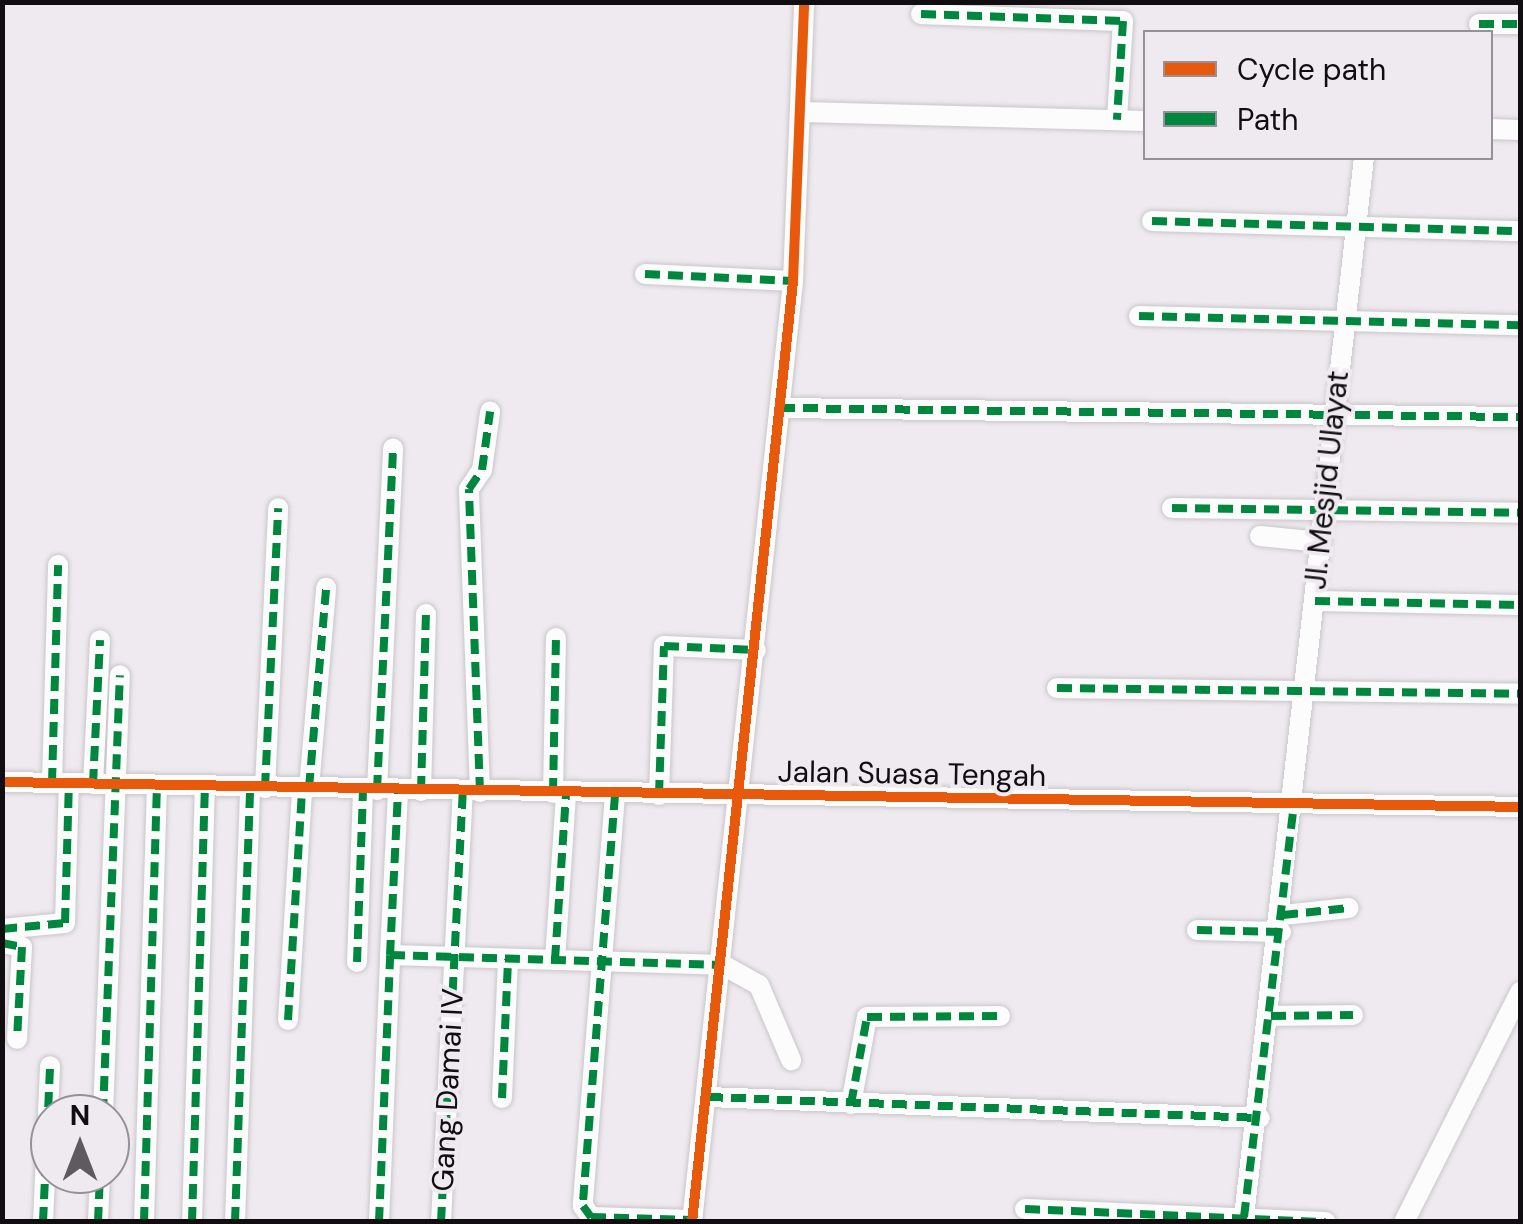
<!DOCTYPE html>
<style>
body{margin:0}
#map{position:relative;width:1523px;height:1224px;overflow:hidden;background:#eeeaef;font-family:"DM Sans",sans-serif}
div>[style]{position:absolute}
.roads{filter:drop-shadow(0 0 2px #c9c6ca) drop-shadow(0 0 2px #c9c6ca)}
.minor>*{height:20px;margin:-10px;padding:0 10px;transform-origin:10px;border-radius:10px;background:#fcfcfd}
.quiet>*{height:8px;margin-top:-4px;transform-origin:0;background:repeating-linear-gradient(90deg,#00873e 0 15px,transparent 0 23px)}
.cycleway>*{height:10px;margin:-5px;padding:0 5px;transform-origin:5px;border-radius:5px;background:#e8590c}
span{translate:-50% -50%;white-space:nowrap;text-align:center;line-height:1.15;-webkit-text-stroke:8px #efe9f0;paint-order:stroke}
.street-label{font-size:30px;color:#100e10}
.frame{position:absolute;inset:0;border:5px solid #100e10;pointer-events:none}
.legend{position:absolute;left:1143px;top:30px;width:350px;height:130px;box-sizing:border-box;background:#efe9f0;border:2px solid #969196;margin:0;padding:12px 18px;list-style:none;font-size:30px;color:#100e10}
.legend li{display:flex;align-items:center;gap:20px;height:50px}
.legend b{width:50px;border:2px solid #969196}
.north{position:absolute;left:30px;top:1094px;width:100px;height:100px;box-sizing:border-box;background:#efe9f0;border:2px solid #969196;border-radius:50%;rotate:0deg;font-size:28px;font-weight:700;line-height:40px;text-align:center;color:#100e10}
.north::after{content:'';display:block;margin:auto;width:35px;height:45px;background:#5e5b5e;clip-path:polygon(50% 0,100% 100%,50% 72%,0 100%)}
</style>
<div id="map">
<div class="roads">
<div class="minor">
<i style="left:921px;top:14px;width:202px;rotate:2deg"></i>
<i style="left:1123px;top:21px;width:99px;rotate:93.5deg"></i>
<i style="left:1479px;top:24px;width:41px"></i>
<i style="left:803px;top:112px;width:343px;rotate:1.5deg"></i>
<i style="left:1490px;top:129px;width:30px;rotate:2deg"></i>
<i style="left:1152px;top:221px;width:368px;rotate:1.6deg"></i>
<i style="left:645px;top:274px;width:148px;rotate:2.7deg"></i>
<i style="left:1139px;top:316px;width:381px;rotate:1.4deg"></i>
<i style="left:780px;top:408px;width:740px;rotate:0.7deg"></i>
<i style="left:1172px;top:508px;width:348px;rotate:0.8deg"></i>
<i style="left:1260px;top:536px;width:61px;rotate:5.6deg"></i>
<i style="left:1315px;top:601px;width:205px;rotate:1.1deg"></i>
<i style="left:1057px;top:688px;width:463px;rotate:0.7deg"></i>
<i style="left:2px;top:782px;width:1518px;rotate:0.94deg"></i>
<i style="left:52px;top:783px;width:218px;rotate:-88.4deg"></i>
<i style="left:93px;top:784px;width:144px;rotate:-87.2deg"></i>
<i style="left:265px;top:788px;width:280px;rotate:-87.3deg"></i>
<i style="left:309px;top:788px;width:201px;rotate:-85.1deg"></i>
<i style="left:377px;top:790px;width:342px;rotate:-87.3deg"></i>
<i style="left:421px;top:791px;width:177px;rotate:-88.4deg"></i>
<i style="left:480px;top:792px;width:303px;rotate:-92.1deg"></i>
<i style="left:469px;top:489px;width:23px;rotate:-56deg"></i>
<i style="left:482px;top:470px;width:59px;rotate:-82.1deg"></i>
<i style="left:553px;top:793px;width:155px;rotate:-88.9deg"></i>
<i style="left:615px;top:795px;width:412px;rotate:94.5deg"></i>
<i style="left:583px;top:1206px;width:14px;rotate:54deg"></i>
<i style="left:591px;top:1217px;width:101px;rotate:1.7deg"></i>
<i style="left:659px;top:795px;width:149px;rotate:-88.1deg"></i>
<i style="left:664px;top:646px;width:92px;rotate:2.5deg"></i>
<i style="left:1283px;top:915px;width:66px;rotate:-6.1deg"></i>
<i style="left:2px;top:929px;width:63px;rotate:-5.4deg"></i>
<i style="left:65px;top:923px;width:140px;rotate:-88.4deg"></i>
<i style="left:1197px;top:930px;width:84px;rotate:1.4deg"></i>
<i style="left:2px;top:943px;width:20px;rotate:11deg"></i>
<i style="left:22px;top:947px;width:92px;rotate:93.1deg"></i>
<i style="left:390px;top:955px;width:165px;rotate:-87.2deg"></i>
<i style="left:555px;top:960px;width:166px;rotate:-86.2deg"></i>
<i style="left:357px;top:962px;width:172px;rotate:-88deg"></i>
<i style="left:1271px;top:1016px;width:82px;rotate:-0.7deg"></i>
<i style="left:288px;top:1020px;width:232px;rotate:-86.5deg"></i>
<i style="left:708px;top:1097px;width:552px;rotate:2.18deg"></i>
<i style="left:502px;top:1098px;width:139px;rotate:-87.5deg"></i>
<i style="left:851px;top:1104px;width:88px;rotate:-79.6deg"></i>
<i style="left:867px;top:1017px;width:133px;rotate:-0.4deg"></i>
<i style="left:103px;top:1114px;width:439px;rotate:-87.8deg"></i>
<i style="left:1025px;top:1209px;width:301px;rotate:2.5deg"></i>
<i style="left:1244px;top:1217px;width:1066px;rotate:-83.54deg"></i>
<i style="left:43px;top:1222px;width:156px;rotate:-87.4deg"></i>
<i style="left:98px;top:1222px;width:48px;rotate:-87.6deg"></i>
<i style="left:144px;top:1222px;width:437px;rotate:-88.3deg"></i>
<i style="left:192px;top:1222px;width:436px;rotate:-88.3deg"></i>
<i style="left:235px;top:1222px;width:435px;rotate:-88deg"></i>
<i style="left:379px;top:1222px;width:267px;rotate:-87.6deg"></i>
<i style="left:390px;top:955px;width:333px;rotate:1.7deg"></i>
<i style="left:723px;top:965px;width:41px;rotate:29.1deg"></i>
<i style="left:759px;top:985px;width:82px;rotate:66.9deg"></i>
<i style="left:441px;top:1222px;width:431px;rotate:-87.1deg"></i>
<i style="left:692px;top:1222px;width:946px;rotate:-83.87deg"></i>
<i style="left:793px;top:281px;width:279px;rotate:-87.7deg"></i>
<i style="left:1404px;top:1222px;width:258px;rotate:-63.2deg"></i>
</div>
</div>
<div class="quiet">
<i style="left:921px;top:14px;width:202px;rotate:2deg"></i>
<i style="left:1123px;top:21px;width:99px;rotate:93.5deg"></i>
<i style="left:1479px;top:24px;width:41px"></i>
<i style="left:1152px;top:221px;width:368px;rotate:1.6deg"></i>
<i style="left:645px;top:274px;width:148px;rotate:2.7deg"></i>
<i style="left:1139px;top:316px;width:381px;rotate:1.4deg"></i>
<i style="left:780px;top:408px;width:740px;rotate:0.7deg"></i>
<i style="left:1172px;top:508px;width:348px;rotate:0.8deg"></i>
<i style="left:1315px;top:601px;width:205px;rotate:1.1deg"></i>
<i style="left:1057px;top:688px;width:463px;rotate:0.7deg"></i>
<i style="left:52px;top:783px;width:218px;rotate:-88.4deg"></i>
<i style="left:93px;top:784px;width:144px;rotate:-87.2deg"></i>
<i style="left:265px;top:788px;width:280px;rotate:-87.3deg"></i>
<i style="left:309px;top:788px;width:201px;rotate:-85.1deg"></i>
<i style="left:377px;top:790px;width:342px;rotate:-87.3deg"></i>
<i style="left:421px;top:791px;width:177px;rotate:-88.4deg"></i>
<i style="left:480px;top:792px;width:303px;rotate:-92.1deg"></i>
<i style="left:469px;top:489px;width:23px;rotate:-56deg"></i>
<i style="left:482px;top:470px;width:59px;rotate:-82.1deg"></i>
<i style="left:553px;top:793px;width:155px;rotate:-88.9deg"></i>
<i style="left:615px;top:795px;width:412px;rotate:94.5deg"></i>
<i style="left:583px;top:1206px;width:14px;rotate:54deg"></i>
<i style="left:591px;top:1217px;width:101px;rotate:1.7deg"></i>
<i style="left:659px;top:795px;width:149px;rotate:-88.1deg"></i>
<i style="left:664px;top:646px;width:92px;rotate:2.5deg"></i>
<i style="left:1283px;top:915px;width:66px;rotate:-6.1deg"></i>
<i style="left:2px;top:929px;width:63px;rotate:-5.4deg"></i>
<i style="left:65px;top:923px;width:140px;rotate:-88.4deg"></i>
<i style="left:1197px;top:930px;width:84px;rotate:1.4deg"></i>
<i style="left:2px;top:943px;width:20px;rotate:11deg"></i>
<i style="left:22px;top:947px;width:92px;rotate:93.1deg"></i>
<i style="left:390px;top:955px;width:165px;rotate:-87.2deg"></i>
<i style="left:555px;top:960px;width:166px;rotate:-86.2deg"></i>
<i style="left:357px;top:962px;width:172px;rotate:-88deg"></i>
<i style="left:1271px;top:1016px;width:82px;rotate:-0.7deg"></i>
<i style="left:288px;top:1020px;width:232px;rotate:-86.5deg"></i>
<i style="left:708px;top:1097px;width:552px;rotate:2.18deg"></i>
<i style="left:502px;top:1098px;width:139px;rotate:-87.5deg"></i>
<i style="left:851px;top:1104px;width:88px;rotate:-79.6deg"></i>
<i style="left:867px;top:1017px;width:133px;rotate:-0.4deg"></i>
<i style="left:103px;top:1114px;width:439px;rotate:-87.8deg"></i>
<i style="left:1025px;top:1209px;width:301px;rotate:2.5deg"></i>
<i style="left:1244px;top:1217px;width:417px;rotate:-83.1deg"></i>
<i style="left:43px;top:1222px;width:156px;rotate:-87.4deg"></i>
<i style="left:98px;top:1222px;width:48px;rotate:-87.6deg"></i>
<i style="left:144px;top:1222px;width:437px;rotate:-88.3deg"></i>
<i style="left:192px;top:1222px;width:436px;rotate:-88.3deg"></i>
<i style="left:235px;top:1222px;width:435px;rotate:-88deg"></i>
<i style="left:379px;top:1222px;width:267px;rotate:-87.6deg"></i>
<i style="left:390px;top:955px;width:333px;rotate:1.7deg"></i>
<i style="left:441px;top:1222px;width:431px;rotate:-87.1deg"></i>
</div>
<div class="cycleway">
<i style="left:2px;top:782px;width:1518px;rotate:0.94deg"></i>
<i style="left:692px;top:1222px;width:946px;rotate:-83.87deg"></i>
<i style="left:793px;top:281px;width:279px;rotate:-87.7deg"></i>
</div>
<div class="street-label">
<span style="left:1327px;top:480px;rotate:-84deg">Jl. Mesjid Ulayat</span>
<span style="left:912px;top:774px;rotate:1deg">Jalan Suasa Tengah</span>
<span style="left:448px;top:1090px;rotate:-87deg">Gang Damai IV</span>
</div>
<div class="frame"></div>
<ul class="legend">
<li><b style="height:12px;background:#e8590c"></b>Cycle path</li>
<li><b style="height:12px;background:#00873e"></b>Path</li>
</ul>
<div class="north">N</div>
</div>
